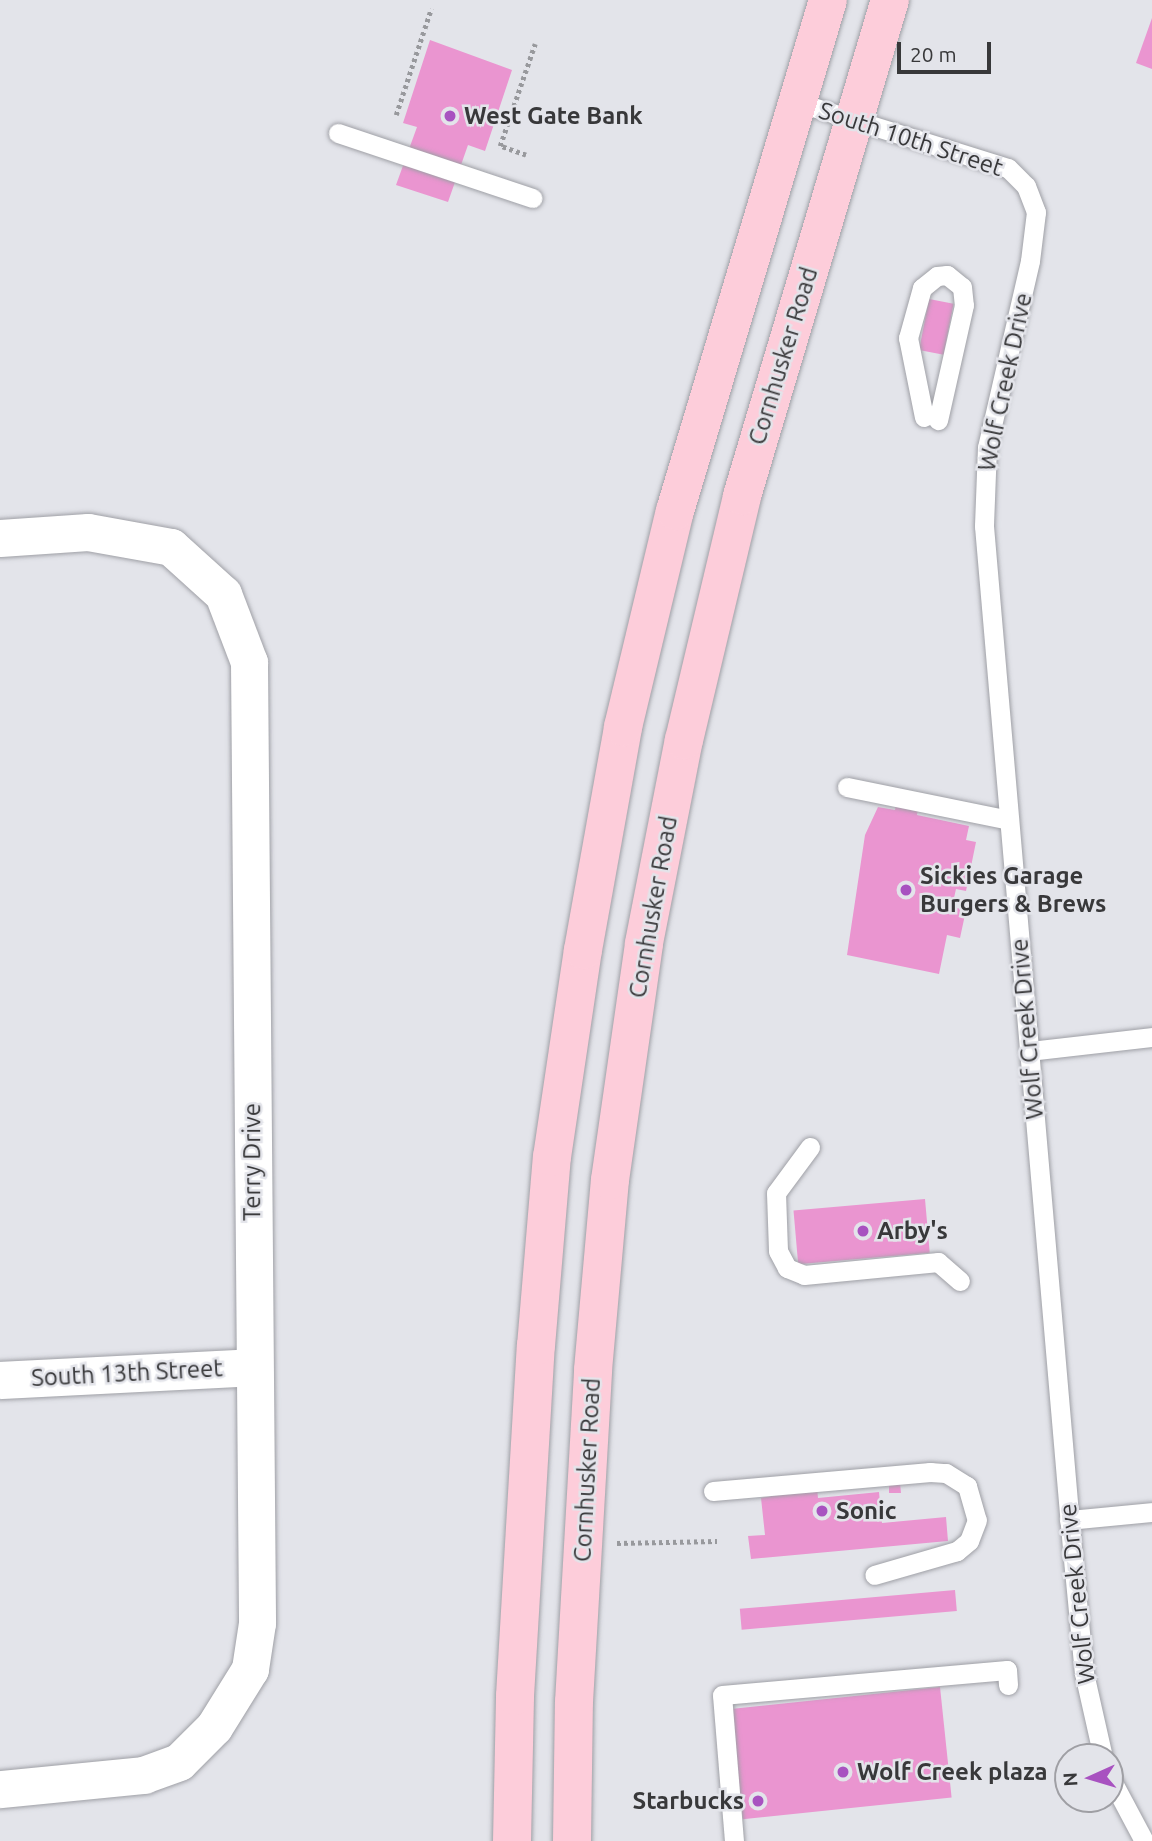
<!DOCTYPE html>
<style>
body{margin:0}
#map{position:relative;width:1152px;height:1841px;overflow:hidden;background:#e3e4ea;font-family:Ubuntu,sans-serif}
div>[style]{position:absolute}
.building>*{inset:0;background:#ea95d0;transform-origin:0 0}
.path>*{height:4.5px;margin-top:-2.25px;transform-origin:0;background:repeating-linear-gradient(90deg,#98999d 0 3.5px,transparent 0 7px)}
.roads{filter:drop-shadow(0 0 2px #9fa0a6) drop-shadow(0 0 2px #9fa0a6)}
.service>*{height:19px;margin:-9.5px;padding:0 9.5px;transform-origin:9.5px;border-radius:9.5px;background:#fff}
.minor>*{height:37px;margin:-18.5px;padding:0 18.5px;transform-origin:18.5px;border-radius:18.5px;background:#fff}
.primary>*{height:38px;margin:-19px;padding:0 19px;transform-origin:19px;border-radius:19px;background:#fdcdda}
.dots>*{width:19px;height:19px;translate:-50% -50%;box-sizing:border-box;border:4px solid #e3e4ea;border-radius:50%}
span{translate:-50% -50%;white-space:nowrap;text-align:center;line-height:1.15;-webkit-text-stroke:5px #e3e4ea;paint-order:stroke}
.poi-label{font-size:24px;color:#38383a;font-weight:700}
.left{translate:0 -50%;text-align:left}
.right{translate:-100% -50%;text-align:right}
.street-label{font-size:24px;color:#38383a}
.north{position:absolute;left:1054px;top:1743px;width:70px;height:70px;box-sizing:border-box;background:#e3e4ea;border:2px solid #9f9fa4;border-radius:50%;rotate:266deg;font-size:19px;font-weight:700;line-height:28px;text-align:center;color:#38383a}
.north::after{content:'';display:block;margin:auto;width:24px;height:32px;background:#a852c0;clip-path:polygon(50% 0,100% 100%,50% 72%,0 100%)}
.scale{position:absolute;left:897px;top:42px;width:94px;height:32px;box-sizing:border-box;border:4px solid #38383a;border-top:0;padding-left:9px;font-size:21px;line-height:24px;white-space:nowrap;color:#38383a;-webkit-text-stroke:5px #e3e4ea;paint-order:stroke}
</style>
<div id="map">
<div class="building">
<i style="clip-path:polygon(1152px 18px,1152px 69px,1136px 63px)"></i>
<i style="clip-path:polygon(430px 40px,512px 70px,485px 151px,468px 145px,448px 202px,396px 185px,417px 127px,403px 123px)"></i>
<i style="left:929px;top:299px;width:25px;height:52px;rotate:11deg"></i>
<i style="clip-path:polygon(896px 805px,918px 809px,917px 815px,969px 826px,966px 840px,976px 842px,966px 891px,956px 889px,952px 907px,966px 910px,960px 938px,947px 935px,939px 974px,847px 955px,865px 835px,878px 807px,895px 810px)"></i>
<i style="left:925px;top:1199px;width:54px;height:132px;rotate:85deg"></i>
<i style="clip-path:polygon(900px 1483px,901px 1493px,889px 1493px,889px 1484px)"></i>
<i style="clip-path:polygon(817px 1488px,818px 1498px,879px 1492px,882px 1523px,946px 1517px,948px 1541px,751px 1559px,748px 1536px,765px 1535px,761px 1498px)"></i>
<i style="left:955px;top:1590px;width:21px;height:216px;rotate:85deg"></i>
<i style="left:940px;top:1687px;width:111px;height:210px;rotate:84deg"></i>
</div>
<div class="path">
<i style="left:396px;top:115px;width:112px;rotate:-71.7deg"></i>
<i style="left:526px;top:155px;width:28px;rotate:-161deg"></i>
<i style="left:500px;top:146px;width:108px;rotate:-71.1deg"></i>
<i style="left:617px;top:1543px;width:100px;rotate:-1.1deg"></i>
</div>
<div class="roads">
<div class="service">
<i style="left:797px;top:102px;width:221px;rotate:17.4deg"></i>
<i style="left:1008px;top:168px;width:25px;rotate:45deg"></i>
<i style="left:1026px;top:186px;width:28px;rotate:69deg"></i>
<i style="left:1036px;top:212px;width:49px;rotate:97deg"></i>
<i style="left:1030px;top:261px;width:191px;rotate:103deg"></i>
<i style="left:987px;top:447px;width:79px;rotate:92.2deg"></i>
<i style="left:984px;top:526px;width:1027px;rotate:85.08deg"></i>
<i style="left:1072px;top:1549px;width:125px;rotate:84.5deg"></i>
<i style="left:1084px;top:1673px;width:86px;rotate:77.3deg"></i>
<i style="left:338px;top:133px;width:205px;rotate:18.5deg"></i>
<i style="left:924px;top:417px;width:81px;rotate:-101.4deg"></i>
<i style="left:908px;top:338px;width:52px;rotate:-74.4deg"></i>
<i style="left:922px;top:288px;width:19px;rotate:-39deg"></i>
<i style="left:937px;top:276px;width:10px;rotate:-6deg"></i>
<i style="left:947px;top:275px;width:19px;rotate:39deg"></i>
<i style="left:962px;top:287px;width:18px;rotate:84deg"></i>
<i style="left:964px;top:305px;width:118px;rotate:102.7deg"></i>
<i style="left:847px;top:787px;width:165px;rotate:11.5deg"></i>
<i style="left:1029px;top:1051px;width:124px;rotate:-6.5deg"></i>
<i style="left:810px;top:1147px;width:57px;rotate:126.5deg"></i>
<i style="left:776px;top:1193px;width:58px;rotate:88deg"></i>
<i style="left:778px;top:1251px;width:19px;rotate:62deg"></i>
<i style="left:787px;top:1268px;width:18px;rotate:22deg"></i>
<i style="left:804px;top:1275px;width:135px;rotate:-5.5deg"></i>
<i style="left:938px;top:1262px;width:29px;rotate:41deg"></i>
<i style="left:713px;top:1491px;width:218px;rotate:-5deg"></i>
<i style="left:930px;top:1472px;width:16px;rotate:4deg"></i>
<i style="left:946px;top:1473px;width:25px;rotate:32deg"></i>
<i style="left:967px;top:1486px;width:35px;rotate:74deg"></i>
<i style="left:977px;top:1520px;width:22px;rotate:111deg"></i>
<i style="left:969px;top:1541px;width:16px;rotate:140deg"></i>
<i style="left:957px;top:1551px;width:86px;rotate:163.9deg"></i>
<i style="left:1069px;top:1520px;width:83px;rotate:-5.5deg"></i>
<i style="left:1110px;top:1777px;width:72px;rotate:62deg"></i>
<i style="left:734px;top:1841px;width:146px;rotate:-94.7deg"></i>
<i style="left:722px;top:1695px;width:286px;rotate:-5deg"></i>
<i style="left:1007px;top:1670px;width:15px;rotate:86deg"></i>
</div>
<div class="minor">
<i style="left:0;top:538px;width:88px;rotate:-3.9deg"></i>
<i style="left:88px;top:532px;width:84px;rotate:10.2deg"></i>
<i style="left:171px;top:547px;width:70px;rotate:42.1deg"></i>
<i style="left:223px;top:594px;width:73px;rotate:69.1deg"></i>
<i style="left:249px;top:662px;width:961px;rotate:89.52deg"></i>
<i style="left:257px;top:1623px;width:47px;rotate:98.7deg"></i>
<i style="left:250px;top:1669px;width:68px;rotate:121.8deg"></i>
<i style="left:214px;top:1727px;width:49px;rotate:135deg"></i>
<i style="left:179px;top:1762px;width:37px;rotate:160deg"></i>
<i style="left:144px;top:1775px;width:145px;rotate:174.4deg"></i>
<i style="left:0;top:1380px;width:253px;rotate:-2.9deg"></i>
</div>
<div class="primary">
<i style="left:512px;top:1841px;width:145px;rotate:-88.8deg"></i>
<i style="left:515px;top:1696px;width:351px;rotate:-86.6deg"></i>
<i style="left:536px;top:1346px;width:190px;rotate:-85.2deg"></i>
<i style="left:552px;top:1157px;width:209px;rotate:-81.5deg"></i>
<i style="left:583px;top:950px;width:227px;rotate:-79.8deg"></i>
<i style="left:623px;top:727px;width:222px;rotate:-76.5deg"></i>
<i style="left:675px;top:511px;width:533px;rotate:-73.33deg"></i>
<i style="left:572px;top:1841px;width:139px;rotate:-89.2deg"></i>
<i style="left:574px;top:1702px;width:333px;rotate:-86.7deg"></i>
<i style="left:593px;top:1370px;width:191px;rotate:-84.9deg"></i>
<i style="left:610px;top:1180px;width:239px;rotate:-81.8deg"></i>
<i style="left:644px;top:943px;width:207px;rotate:-78.9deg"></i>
<i style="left:684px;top:740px;width:251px;rotate:-76.6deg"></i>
<i style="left:742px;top:496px;width:518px;rotate:-73.39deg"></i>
</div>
</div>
<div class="dots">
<i style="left:450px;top:116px;background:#a852c0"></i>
<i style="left:906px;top:890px;background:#a852c0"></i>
<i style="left:863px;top:1231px;background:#a852c0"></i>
<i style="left:822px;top:1511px;background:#a852c0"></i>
<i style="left:843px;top:1772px;background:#a852c0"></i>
<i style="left:758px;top:1801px;background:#a852c0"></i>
</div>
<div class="poi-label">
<span class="left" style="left:464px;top:116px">West Gate Bank</span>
<span class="left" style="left:920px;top:890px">Sickies Garage<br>Burgers &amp; Brews</span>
<span class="left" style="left:877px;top:1231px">Arby's</span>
<span class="left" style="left:836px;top:1511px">Sonic</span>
<span class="left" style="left:857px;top:1772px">Wolf Creek plaza</span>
<span class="right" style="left:744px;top:1801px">Starbucks</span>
</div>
<div class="street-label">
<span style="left:911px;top:139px;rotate:18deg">South 10th Street</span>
<span style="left:783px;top:356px;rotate:-73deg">Cornhusker Road</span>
<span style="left:1005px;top:382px;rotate:-78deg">Wolf Creek Drive</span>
<span style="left:653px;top:907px;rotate:-80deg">Cornhusker Road</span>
<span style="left:1027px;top:1029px;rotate:-95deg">Wolf Creek Drive</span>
<span style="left:252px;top:1162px;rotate:-90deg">Terry Drive</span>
<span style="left:127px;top:1373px;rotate:-3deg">South 13th Street</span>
<span style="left:587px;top:1470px;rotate:-87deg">Cornhusker Road</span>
<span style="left:1077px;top:1594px;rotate:-96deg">Wolf Creek Drive</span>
</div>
<div class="north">N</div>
<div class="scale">20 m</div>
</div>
